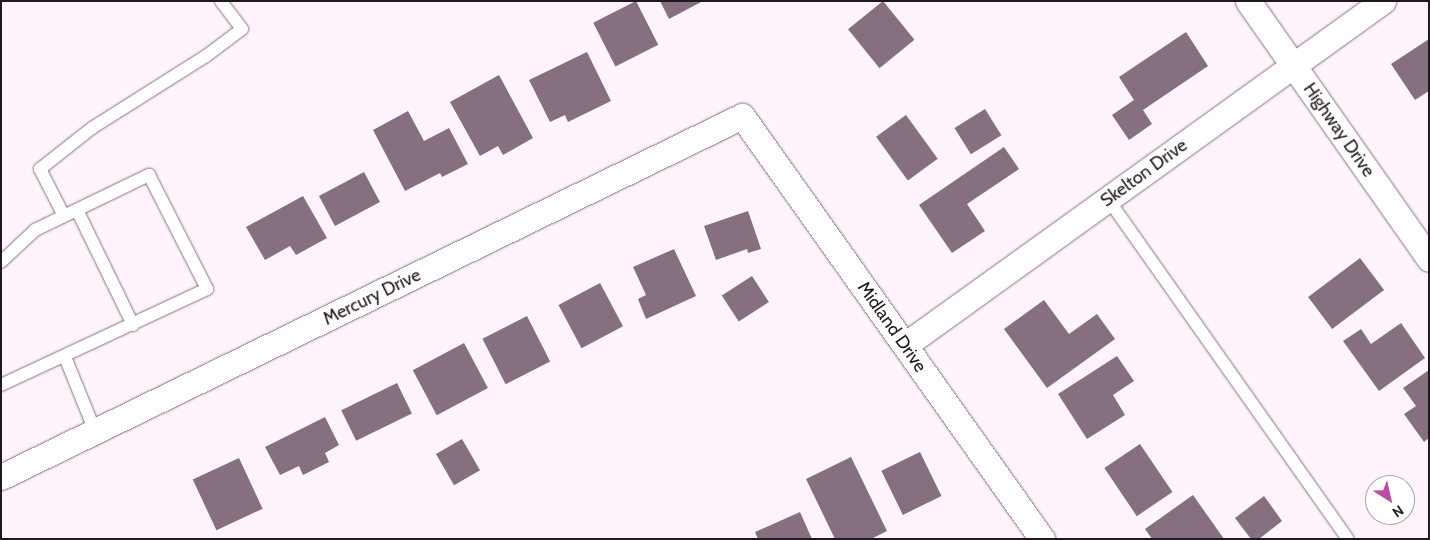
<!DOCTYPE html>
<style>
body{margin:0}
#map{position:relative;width:1430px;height:540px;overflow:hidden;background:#fff4fb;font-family:Cabin,sans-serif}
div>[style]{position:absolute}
.building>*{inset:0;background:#866f7f;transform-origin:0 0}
.roads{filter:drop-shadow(0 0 1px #897181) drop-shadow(0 0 1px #897181)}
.service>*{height:12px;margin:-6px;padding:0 6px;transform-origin:6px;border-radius:6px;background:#fff}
.minor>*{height:25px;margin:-12.5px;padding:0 12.5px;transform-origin:12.5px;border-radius:12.5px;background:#fff}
span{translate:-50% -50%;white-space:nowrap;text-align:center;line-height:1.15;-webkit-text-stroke:4px #fff;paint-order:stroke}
.street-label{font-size:18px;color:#21171e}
.frame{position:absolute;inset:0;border:2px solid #21171e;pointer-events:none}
.north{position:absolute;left:1365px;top:475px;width:50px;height:50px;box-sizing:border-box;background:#fff;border:1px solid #a6a2a5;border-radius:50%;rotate:145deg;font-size:14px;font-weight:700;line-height:20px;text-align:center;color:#21171e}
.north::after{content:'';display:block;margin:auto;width:18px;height:22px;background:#bf4aa3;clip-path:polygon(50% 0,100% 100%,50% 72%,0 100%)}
</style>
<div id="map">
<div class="building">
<i style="left:636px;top:1px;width:49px;height:48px;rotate:63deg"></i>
<i style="clip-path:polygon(660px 1px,703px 1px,669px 19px)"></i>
<i style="left:883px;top:1px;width:50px;height:45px;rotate:51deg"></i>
<i style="clip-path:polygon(1186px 32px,1208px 66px,1143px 110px,1152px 124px,1129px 140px,1112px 115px,1134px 100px,1119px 77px)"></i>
<i style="clip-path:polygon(1429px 39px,1429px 91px,1415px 100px,1391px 64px)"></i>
<i style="clip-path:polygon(587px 52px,611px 101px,568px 122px,565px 115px,550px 122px,529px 80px)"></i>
<i style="clip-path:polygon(499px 75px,533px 138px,503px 155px,498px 146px,480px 156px,450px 102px)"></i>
<i style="left:985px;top:109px;width:31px;height:36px;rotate:58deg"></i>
<i style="clip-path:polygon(408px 111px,424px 141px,449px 128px,468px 164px,442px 177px,440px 173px,405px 191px,373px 130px)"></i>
<i style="left:906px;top:115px;width:54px;height:37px;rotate:54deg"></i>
<i style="clip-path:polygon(1004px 147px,1019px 169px,967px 204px,985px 231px,952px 253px,919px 205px)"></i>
<i style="left:364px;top:172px;width:34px;height:51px;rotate:62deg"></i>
<i style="clip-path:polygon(303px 196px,327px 238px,296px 255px,290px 246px,265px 260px,246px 227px)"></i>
<i style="clip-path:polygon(748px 211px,761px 249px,748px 253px,747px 249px,716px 260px,704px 226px)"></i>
<i style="clip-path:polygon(674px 249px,696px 296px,646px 319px,638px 299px,646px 295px,633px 267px)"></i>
<i style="left:1360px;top:258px;width:40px;height:65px;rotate:53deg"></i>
<i style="left:752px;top:276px;width:31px;height:36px;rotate:57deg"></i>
<i style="left:600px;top:283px;width:49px;height:47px;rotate:62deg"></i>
<i style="clip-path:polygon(1044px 300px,1069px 334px,1097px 314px,1115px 339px,1047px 388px,1004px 329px)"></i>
<i style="left:527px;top:316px;width:51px;height:50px;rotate:63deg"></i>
<i style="clip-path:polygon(1401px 323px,1425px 358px,1379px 391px,1343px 341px,1361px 329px,1371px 344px)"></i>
<i style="left:464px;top:343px;width:51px;height:58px;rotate:62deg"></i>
<i style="clip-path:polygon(1117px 356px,1134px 381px,1113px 395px,1125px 415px,1087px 439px,1058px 394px)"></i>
<i style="clip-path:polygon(1429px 370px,1429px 438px,1424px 442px,1404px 414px,1416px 406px,1403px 388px)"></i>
<i style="left:397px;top:383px;width:34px;height:62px;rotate:64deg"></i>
<i style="clip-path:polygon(325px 417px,339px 445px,325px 453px,329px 462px,303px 475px,299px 466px,280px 475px,265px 447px)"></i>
<i style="left:462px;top:439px;width:36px;height:30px;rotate:60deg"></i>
<i style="left:1140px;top:444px;width:58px;height:43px;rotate:56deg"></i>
<i style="left:920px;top:452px;width:49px;height:43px;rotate:64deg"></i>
<i style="clip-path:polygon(851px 457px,887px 531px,871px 539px,835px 539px,806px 479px)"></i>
<i style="left:239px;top:458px;width:56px;height:51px;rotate:65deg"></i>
<i style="clip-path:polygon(1193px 495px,1224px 539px,1152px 539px,1145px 529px)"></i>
<i style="clip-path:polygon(1264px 496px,1282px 521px,1259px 539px,1251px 539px,1235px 518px)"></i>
<i style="clip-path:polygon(800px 512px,812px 539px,758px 539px,755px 532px)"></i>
</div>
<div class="roads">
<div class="service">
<i style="left:1108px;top:199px;width:416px;rotate:54.8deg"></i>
<i style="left:77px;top:210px;width:128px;rotate:64deg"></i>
<i style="left:64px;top:216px;width:53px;rotate:-117.1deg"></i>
<i style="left:40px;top:169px;width:66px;rotate:-38.3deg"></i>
<i style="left:92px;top:128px;width:135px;rotate:-32.3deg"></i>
<i style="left:206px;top:56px;width:45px;rotate:-36.9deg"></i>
<i style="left:242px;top:29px;width:35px;rotate:-127deg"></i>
<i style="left:1px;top:262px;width:47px;rotate:-43.3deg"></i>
<i style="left:35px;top:230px;width:127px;rotate:-25.8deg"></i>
<i style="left:149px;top:175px;width:128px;rotate:63deg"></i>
<i style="left:207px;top:289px;width:227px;rotate:155deg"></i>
<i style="left:65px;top:357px;width:80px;rotate:67.9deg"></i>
</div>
<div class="minor">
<i style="left:1248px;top:1px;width:315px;rotate:54.9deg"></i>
<i style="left:905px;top:345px;width:589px;rotate:-35.74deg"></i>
<i style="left:1px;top:477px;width:824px;rotate:-25.97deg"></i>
<i style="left:742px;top:116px;width:519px;rotate:54.65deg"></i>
</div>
</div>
<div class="street-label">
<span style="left:1339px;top:130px;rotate:55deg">Highway Drive</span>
<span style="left:1144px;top:173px;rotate:-36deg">Skelton Drive</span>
<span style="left:372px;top:297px;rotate:-26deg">Mercury Drive</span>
<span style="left:892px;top:327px;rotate:55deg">Midland Drive</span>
</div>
<div class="frame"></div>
<div class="north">N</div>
</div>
